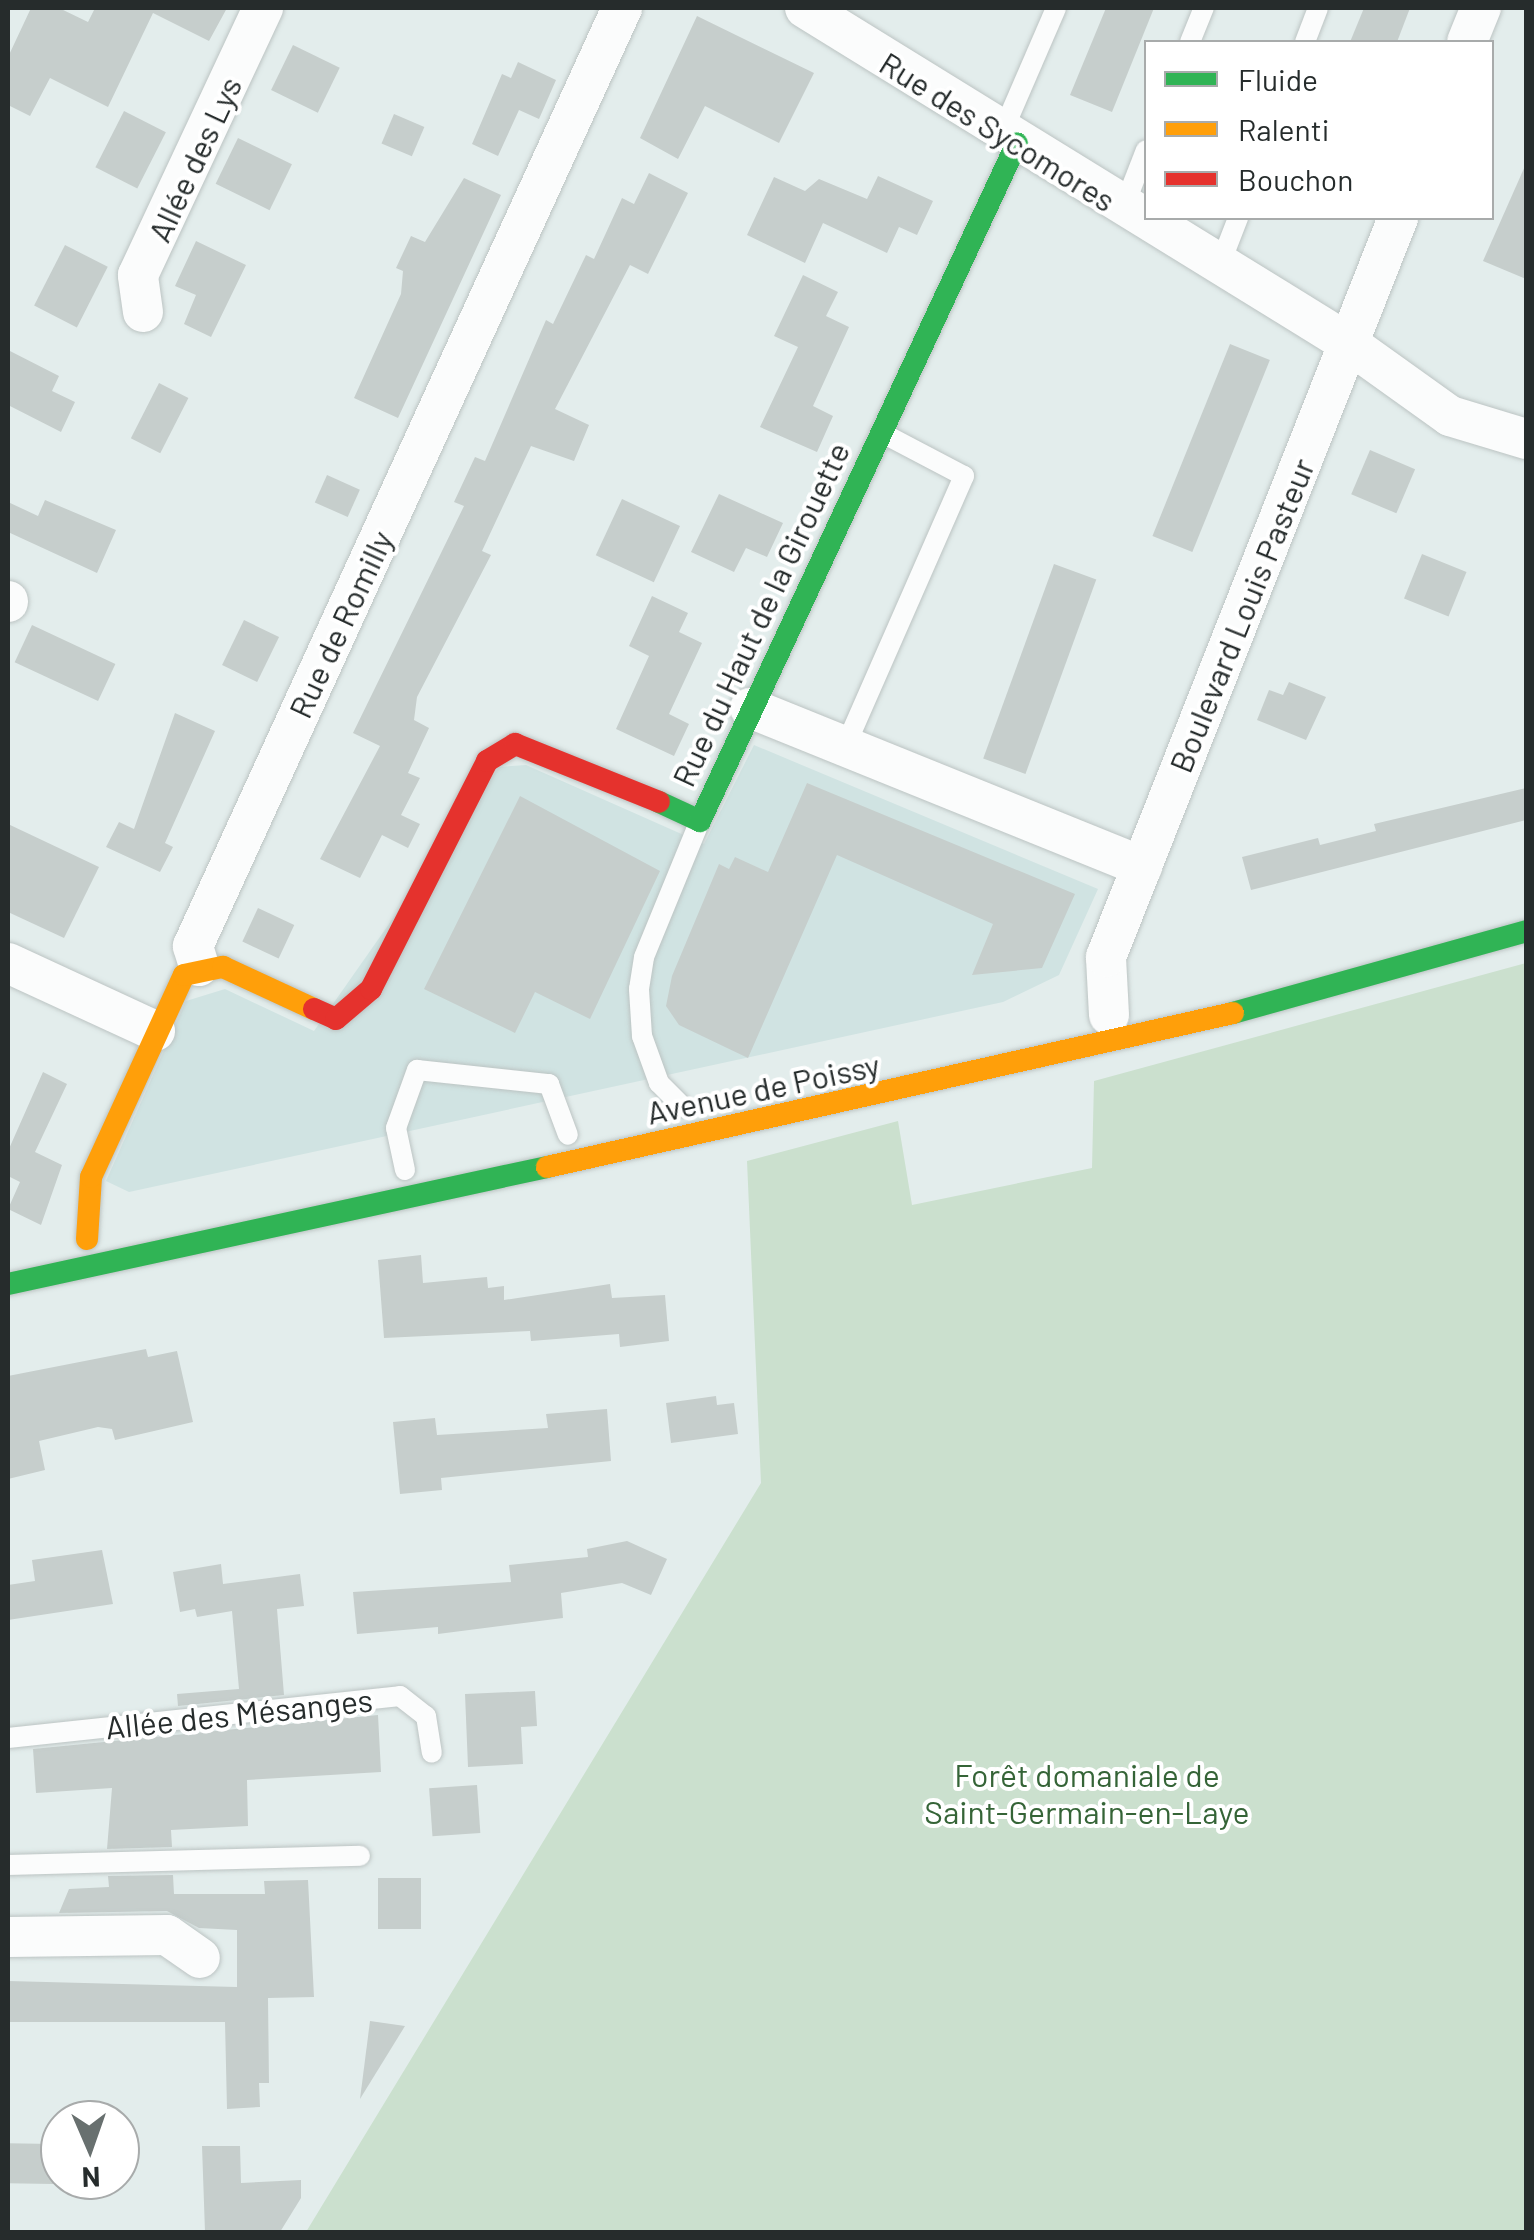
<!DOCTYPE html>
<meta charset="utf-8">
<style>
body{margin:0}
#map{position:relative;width:1534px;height:2240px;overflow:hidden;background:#e3edec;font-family:Barlow,sans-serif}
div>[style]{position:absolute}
.built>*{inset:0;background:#d0e3e2}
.green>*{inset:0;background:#cbe0ce}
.building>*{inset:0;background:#c6cecc;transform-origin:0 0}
.roads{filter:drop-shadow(0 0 2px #bcc4c3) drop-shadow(0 0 2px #bcc4c3)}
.lane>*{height:20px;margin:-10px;padding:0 10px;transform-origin:10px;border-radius:10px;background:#fbfcfc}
.street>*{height:40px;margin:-20px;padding:0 20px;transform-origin:20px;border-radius:20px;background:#fbfcfc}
.fast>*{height:22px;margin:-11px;padding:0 11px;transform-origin:11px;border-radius:11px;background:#30b455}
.slow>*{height:22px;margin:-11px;padding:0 11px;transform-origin:11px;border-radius:11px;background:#ff9f0a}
.jam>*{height:22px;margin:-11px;padding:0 11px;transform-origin:11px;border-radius:11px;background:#e5322d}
span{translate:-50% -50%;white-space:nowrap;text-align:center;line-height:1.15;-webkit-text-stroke:8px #fff;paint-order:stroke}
.street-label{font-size:32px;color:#262c2c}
.park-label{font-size:32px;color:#356437}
.frame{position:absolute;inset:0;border:10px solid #262c2c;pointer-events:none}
.legend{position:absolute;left:1144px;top:40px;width:350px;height:180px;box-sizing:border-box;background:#fff;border:2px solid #a8abab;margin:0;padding:12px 18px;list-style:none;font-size:30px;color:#262c2c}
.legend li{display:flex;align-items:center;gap:20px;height:50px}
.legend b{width:50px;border:2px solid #a8abab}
.north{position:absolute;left:40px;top:2100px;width:100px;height:100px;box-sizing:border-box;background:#fff;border:2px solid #a8abab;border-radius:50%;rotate:178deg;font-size:28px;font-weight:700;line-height:40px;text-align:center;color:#262c2c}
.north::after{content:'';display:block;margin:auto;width:35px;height:45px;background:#68706f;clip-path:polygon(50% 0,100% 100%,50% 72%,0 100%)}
</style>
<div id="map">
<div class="built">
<i style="clip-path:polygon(754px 745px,1098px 889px,1059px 975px,1003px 1002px,129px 1192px,106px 1181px,186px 1001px,225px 989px,314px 1031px,499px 767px,526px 765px,704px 844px)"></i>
</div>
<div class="green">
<i style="clip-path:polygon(1526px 963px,1526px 2232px,306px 2232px,761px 1483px,747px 1161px,898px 1121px,912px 1205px,1092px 1168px,1094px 1081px)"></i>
</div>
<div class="building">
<i style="clip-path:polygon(31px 8px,59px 8px,88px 22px,95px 8px,227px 8px,209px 41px,153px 13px,108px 107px,50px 78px,30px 116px,8px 105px,8px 57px)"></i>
<i style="clip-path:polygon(1106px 8px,1154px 8px,1112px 112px,1070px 95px)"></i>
<i style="clip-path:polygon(1364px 8px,1410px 8px,1397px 42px,1350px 42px)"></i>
<i style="clip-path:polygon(697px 16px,814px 73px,779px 143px,705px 106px,678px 159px,640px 138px)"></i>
<i style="left:293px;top:45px;width:52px;height:50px;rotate:26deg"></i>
<i style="clip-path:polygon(518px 62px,556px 80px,539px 119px,519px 110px,498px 156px,472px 144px,502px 74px,511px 78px)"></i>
<i style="left:124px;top:111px;width:47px;height:63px;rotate:27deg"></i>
<i style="left:394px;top:114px;width:33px;height:32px;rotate:23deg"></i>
<i style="left:238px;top:138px;width:60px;height:51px;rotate:26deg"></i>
<i style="clip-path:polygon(1525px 166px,1526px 166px,1526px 279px,1483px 261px)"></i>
<i style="clip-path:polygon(649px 173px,688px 193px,648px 274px,630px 265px,555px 409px,589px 425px,574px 461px,531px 446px,482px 551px,491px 555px,417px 697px,414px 720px,429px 728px,408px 773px,420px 778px,401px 815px,420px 824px,408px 848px,382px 835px,360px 878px,320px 859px,380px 746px,353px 733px,464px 506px,454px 502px,475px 457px,485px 461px,546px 320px,553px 324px,586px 255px,594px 259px,622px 198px,634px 204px)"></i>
<i style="clip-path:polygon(878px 176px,933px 201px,917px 235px,899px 227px,887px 253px,823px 223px,805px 263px,747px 235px,774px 177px,805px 191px,819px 179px,867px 199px)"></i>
<i style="clip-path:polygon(464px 178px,501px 195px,398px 418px,354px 398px,401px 294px,403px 271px,396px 268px,411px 236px,425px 242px)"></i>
<i style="clip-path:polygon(196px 241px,246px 265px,211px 337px,184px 324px,196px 295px,175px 286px)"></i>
<i style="left:65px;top:245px;width:48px;height:68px;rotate:27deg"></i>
<i style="clip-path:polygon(803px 275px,838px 292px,826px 316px,849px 327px,813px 406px,833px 416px,817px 452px,760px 427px,798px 347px,774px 336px)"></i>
<i style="left:1230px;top:344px;width:43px;height:207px;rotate:22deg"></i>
<i style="clip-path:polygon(8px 350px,59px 376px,52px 391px,75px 402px,61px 432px,8px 405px)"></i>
<i style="left:159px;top:383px;width:33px;height:62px;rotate:27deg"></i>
<i style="left:1370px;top:450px;width:49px;height:48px;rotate:23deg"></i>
<i style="left:327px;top:475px;width:36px;height:30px;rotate:24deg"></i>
<i style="clip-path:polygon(719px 494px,783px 523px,767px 557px,746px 548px,734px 572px,691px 552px)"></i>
<i style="left:622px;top:499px;width:64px;height:62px;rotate:25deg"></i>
<i style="clip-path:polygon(45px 500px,116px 530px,97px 573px,8px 532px,8px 502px,38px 516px)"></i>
<i style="left:1422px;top:554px;width:48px;height:48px;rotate:22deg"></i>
<i style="left:1054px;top:564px;width:45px;height:207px;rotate:20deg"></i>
<i style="clip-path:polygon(652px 596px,688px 613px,679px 632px,702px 643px,669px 714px,689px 724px,674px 756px,616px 729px,649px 656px,629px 646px)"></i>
<i style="left:244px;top:620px;width:39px;height:50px;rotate:26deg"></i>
<i style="left:32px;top:625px;width:92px;height:41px;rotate:25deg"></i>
<i style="clip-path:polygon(1289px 682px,1326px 697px,1306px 740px,1257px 720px,1269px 690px,1283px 695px)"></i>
<i style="clip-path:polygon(175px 713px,215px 731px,165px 843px,173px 847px,160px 872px,106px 847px,119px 822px,134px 829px)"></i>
<i style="clip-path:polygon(807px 783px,1075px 894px,1042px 968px,972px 975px,993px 924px,837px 855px,748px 1058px,679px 1025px,666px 1006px,672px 976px,719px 864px,729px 869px,735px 857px,768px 872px)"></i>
<i style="clip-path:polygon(1526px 788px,1526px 820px,1251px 890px,1242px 857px,1318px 838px,1320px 845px,1376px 831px,1374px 824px)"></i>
<i style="clip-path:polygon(520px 796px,660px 871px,590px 1019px,535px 992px,515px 1033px,424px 989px)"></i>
<i style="clip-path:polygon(8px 824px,99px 867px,64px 938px,8px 912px)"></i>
<i style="left:258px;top:908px;width:40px;height:37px;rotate:25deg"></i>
<i style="clip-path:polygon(43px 1072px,67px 1084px,35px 1152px,62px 1165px,41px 1225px,8px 1209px,20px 1182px,8px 1176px,8px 1151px)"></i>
<i style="clip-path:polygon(421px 1255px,423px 1283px,487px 1277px,488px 1288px,504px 1286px,504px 1300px,610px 1284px,612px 1298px,665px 1295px,669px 1341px,620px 1347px,619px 1334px,531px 1341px,530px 1331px,384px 1338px,378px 1260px)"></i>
<i style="clip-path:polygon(146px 1349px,148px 1357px,177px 1351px,193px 1422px,115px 1440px,112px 1429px,98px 1427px,39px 1441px,45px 1470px,8px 1479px,8px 1376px)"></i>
<i style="clip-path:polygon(716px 1396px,717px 1405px,734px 1403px,738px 1434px,671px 1443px,666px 1403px)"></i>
<i style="clip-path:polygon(607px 1409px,611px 1461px,441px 1478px,442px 1490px,400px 1494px,393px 1422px,435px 1418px,437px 1435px,548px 1428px,546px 1414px)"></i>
<i style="clip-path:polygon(627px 1541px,667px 1559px,651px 1595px,622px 1583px,561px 1593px,563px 1618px,438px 1634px,438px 1627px,357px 1634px,353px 1592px,511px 1582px,509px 1565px,588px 1557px,587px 1549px)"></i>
<i style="clip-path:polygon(102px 1550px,113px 1604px,8px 1620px,8px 1585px,35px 1581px,32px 1560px)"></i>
<i style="clip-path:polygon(221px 1564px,223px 1584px,300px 1574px,304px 1606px,277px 1609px,284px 1695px,178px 1706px,177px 1694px,239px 1689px,232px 1611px,197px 1617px,195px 1609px,180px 1612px,173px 1572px)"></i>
<i style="clip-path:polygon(535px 1691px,537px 1726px,521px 1727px,523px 1764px,468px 1767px,465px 1694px)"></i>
<i style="clip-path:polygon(378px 1715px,381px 1772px,247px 1780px,248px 1826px,171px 1830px,172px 1847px,107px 1849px,112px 1788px,36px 1793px,33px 1749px)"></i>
<i style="left:477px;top:1785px;width:48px;height:48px;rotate:86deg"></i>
<i style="clip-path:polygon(173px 1875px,174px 1894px,265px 1894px,264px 1881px,308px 1880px,314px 1997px,268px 1998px,269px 2083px,259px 2083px,260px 2107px,227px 2109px,225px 2022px,8px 2022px,8px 1981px,237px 1987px,237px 1930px,199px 1928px,167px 1911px,59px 1913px,69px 1889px,109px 1887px,108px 1876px)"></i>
<i style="left:378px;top:1878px;width:43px;height:51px"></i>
<i style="clip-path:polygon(370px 2021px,405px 2026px,360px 2099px)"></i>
<i style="left:54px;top:2144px;width:40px;height:46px;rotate:91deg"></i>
<i style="clip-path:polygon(202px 2146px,240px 2146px,241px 2183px,301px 2180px,301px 2198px,280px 2232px,205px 2232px)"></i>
</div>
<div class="roads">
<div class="lane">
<i style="left:1190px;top:42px;width:37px;rotate:-68deg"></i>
<i style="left:1305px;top:42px;width:36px;rotate:-69deg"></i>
<i style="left:1002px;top:133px;width:136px;rotate:-66.6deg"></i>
<i style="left:1123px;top:209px;width:63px;rotate:-68.7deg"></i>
<i style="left:1219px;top:267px;width:53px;rotate:-68.8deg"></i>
<i style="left:845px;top:747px;width:296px;rotate:-66.3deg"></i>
<i style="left:964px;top:476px;width:93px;rotate:-152.3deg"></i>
<i style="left:683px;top:1107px;width:34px;rotate:-135deg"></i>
<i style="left:659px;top:1083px;width:50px;rotate:-109.9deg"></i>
<i style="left:642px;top:1036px;width:47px;rotate:-93.7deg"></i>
<i style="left:639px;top:989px;width:32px;rotate:-81deg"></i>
<i style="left:644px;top:957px;width:145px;rotate:-67.7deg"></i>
<i style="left:405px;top:1170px;width:43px;rotate:-102.1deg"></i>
<i style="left:396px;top:1128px;width:62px;rotate:-70.1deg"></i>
<i style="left:417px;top:1070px;width:133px;rotate:6.1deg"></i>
<i style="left:549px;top:1084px;width:54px;rotate:69.6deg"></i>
<i style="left:8px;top:1738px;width:394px;rotate:-6.1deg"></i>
<i style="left:400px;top:1696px;width:33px;rotate:38deg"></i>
<i style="left:426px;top:1716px;width:37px;rotate:81deg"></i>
<i style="left:8px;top:1865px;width:352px;rotate:-1.5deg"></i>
</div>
<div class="street">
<i style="left:805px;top:8px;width:638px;rotate:31.67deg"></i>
<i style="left:1348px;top:343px;width:125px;rotate:35.6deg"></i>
<i style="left:1450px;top:416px;width:79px;rotate:16.8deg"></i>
<i style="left:1467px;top:42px;width:37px;rotate:-68deg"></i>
<i style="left:143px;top:312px;width:37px;rotate:-98deg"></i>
<i style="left:138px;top:275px;width:295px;rotate:-64.9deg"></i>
<i style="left:8px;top:601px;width:1px;rotate:90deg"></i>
<i style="left:750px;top:708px;width:423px;rotate:22deg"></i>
<i style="left:8px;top:963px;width:162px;rotate:24.8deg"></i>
<i style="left:199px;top:966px;width:21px;rotate:-107deg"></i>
<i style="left:193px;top:946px;width:1031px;rotate:-65.42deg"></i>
<i style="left:1109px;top:1015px;width:58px;rotate:-93deg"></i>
<i style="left:1106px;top:957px;width:795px;rotate:-68.44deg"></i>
<i style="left:8px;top:1937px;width:159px;rotate:-0.7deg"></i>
<i style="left:167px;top:1935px;width:40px;rotate:34.9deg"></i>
</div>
<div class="fast">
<i style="left:659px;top:802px;width:45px;rotate:24.9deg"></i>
<i style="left:700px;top:821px;width:748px;rotate:-64.94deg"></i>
<i style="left:1233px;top:1013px;width:304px;rotate:-15.6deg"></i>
<i style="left:8px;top:1284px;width:552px;rotate:-12.25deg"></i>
</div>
<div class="slow">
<i style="left:547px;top:1167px;width:703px;rotate:-12.65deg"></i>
<i style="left:87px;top:1239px;width:62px;rotate:-86.3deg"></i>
<i style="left:91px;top:1177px;width:222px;rotate:-65.3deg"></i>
<i style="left:184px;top:975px;width:40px;rotate:-12deg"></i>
<i style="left:223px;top:967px;width:100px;rotate:24.8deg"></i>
</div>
<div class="jam">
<i style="left:314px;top:1009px;width:24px;rotate:24deg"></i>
<i style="left:336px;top:1019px;width:46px;rotate:-40.6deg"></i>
<i style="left:371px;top:989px;width:256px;rotate:-63deg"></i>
<i style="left:487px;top:761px;width:33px;rotate:-31deg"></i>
<i style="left:515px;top:744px;width:155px;rotate:21.9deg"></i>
</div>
</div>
<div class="street-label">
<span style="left:998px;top:131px;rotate:32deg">Rue des Sycomores</span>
<span style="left:194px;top:159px;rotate:-65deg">Allée des Lys</span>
<span style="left:760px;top:614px;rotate:-65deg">Rue du Haut de la Girouette</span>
<span style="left:1241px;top:615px;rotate:-68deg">Boulevard Louis Pasteur</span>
<span style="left:340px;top:624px;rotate:-65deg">Rue de Romilly</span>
<span style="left:763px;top:1088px;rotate:-12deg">Avenue de Poissy</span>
<span style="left:239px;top:1713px;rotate:-6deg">Allée des Mésanges</span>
</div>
<div class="park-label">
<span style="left:1087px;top:1793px">Forêt domaniale de<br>Saint-Germain-en-Laye</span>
</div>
<div class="frame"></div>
<ul class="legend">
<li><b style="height:12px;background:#30b455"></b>Fluide</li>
<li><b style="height:12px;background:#ff9f0a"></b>Ralenti</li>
<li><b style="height:12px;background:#e5322d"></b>Bouchon</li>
</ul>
<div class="north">N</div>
</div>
